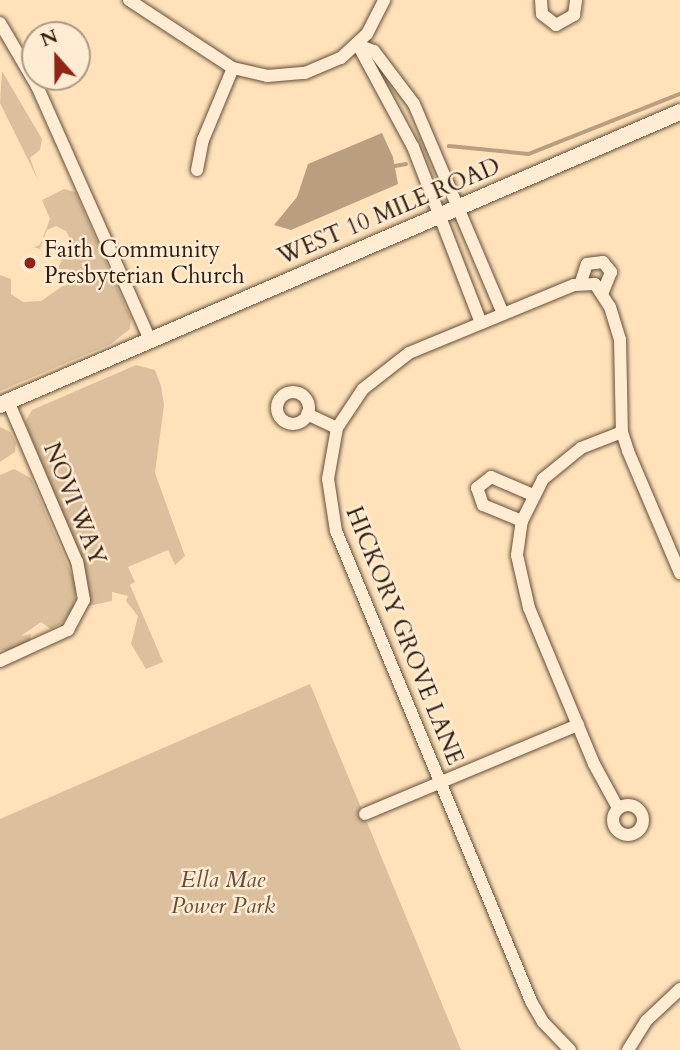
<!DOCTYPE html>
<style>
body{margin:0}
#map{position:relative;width:680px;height:1050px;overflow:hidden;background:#ffe2ba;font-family:Cardo,serif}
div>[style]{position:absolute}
.green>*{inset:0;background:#dcc09d}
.water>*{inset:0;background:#b99f7f}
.stream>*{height:3.5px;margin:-1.75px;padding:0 1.75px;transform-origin:1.75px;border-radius:1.75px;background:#b99f7f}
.roads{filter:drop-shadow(0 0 2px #644e38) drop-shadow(0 0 2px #644e38)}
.minor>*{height:12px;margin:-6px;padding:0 6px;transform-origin:6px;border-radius:6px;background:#ffecd2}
.minor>.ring{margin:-6px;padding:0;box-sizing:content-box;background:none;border:12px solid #ffecd2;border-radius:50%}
.secondary>*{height:16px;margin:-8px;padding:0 8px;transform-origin:8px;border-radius:8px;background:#ffecd2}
.dots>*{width:19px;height:19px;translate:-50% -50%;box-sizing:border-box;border:4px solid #ffecd2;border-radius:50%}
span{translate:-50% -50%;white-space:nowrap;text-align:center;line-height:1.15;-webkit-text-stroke:5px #ffecd2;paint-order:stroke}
.street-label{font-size:23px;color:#301c0d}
.poi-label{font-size:23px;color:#301c0d}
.left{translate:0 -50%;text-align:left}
.park-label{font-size:23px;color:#644d38;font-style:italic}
.north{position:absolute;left:21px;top:21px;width:70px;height:70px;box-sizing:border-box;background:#ffecd2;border:2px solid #ac9983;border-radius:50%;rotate:339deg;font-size:19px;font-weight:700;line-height:28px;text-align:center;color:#301c0d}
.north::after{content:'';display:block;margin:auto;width:24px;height:32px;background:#8f2418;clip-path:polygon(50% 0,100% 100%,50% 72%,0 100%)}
</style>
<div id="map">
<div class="green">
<i style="clip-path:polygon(2px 71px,42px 139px,40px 150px,30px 158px,38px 180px,0 103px)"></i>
<i style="clip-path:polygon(64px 189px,75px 192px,131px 319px,130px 329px,111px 344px,0 391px,0 275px,11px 279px,11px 294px,23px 302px,41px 301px,70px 281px,69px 269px,58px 269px,70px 239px,66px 231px,56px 226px,47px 230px,40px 249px,34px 247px,40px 245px,50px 219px,42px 200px)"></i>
<i style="clip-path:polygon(136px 365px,155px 370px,161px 386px,164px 405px,155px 473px,185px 556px,175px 565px,168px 550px,128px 567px,135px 582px,130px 585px,163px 662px,146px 669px,131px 644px,138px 616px,126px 601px,128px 596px,112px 592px,112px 601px,88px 606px,85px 569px,25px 422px,32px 410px)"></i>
<i style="clip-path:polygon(0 427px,10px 432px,16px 443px,15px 452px,0 462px)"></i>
<i style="clip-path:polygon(14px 469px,31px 478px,76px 585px,74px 606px,63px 622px,51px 629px,41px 622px,21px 636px,31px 634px,30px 641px,8px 651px,0 650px,0 475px)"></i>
<i style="clip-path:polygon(310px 684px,461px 1050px,0 1050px,0 819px)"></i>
</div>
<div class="water">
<i style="clip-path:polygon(382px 133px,393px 157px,398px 184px,291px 230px,274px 225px,297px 197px,308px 164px)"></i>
</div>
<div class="stream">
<i style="left:449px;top:146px;width:80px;rotate:5.7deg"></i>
<i style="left:529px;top:154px;width:162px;rotate:-21.7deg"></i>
<i style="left:395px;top:166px;width:11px;rotate:-10deg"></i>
</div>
<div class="roads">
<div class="minor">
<i style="left:129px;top:0;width:124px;rotate:33.2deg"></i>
<i style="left:233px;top:68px;width:35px;rotate:13deg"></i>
<i style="left:267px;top:76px;width:38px;rotate:-5deg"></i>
<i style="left:305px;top:73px;width:39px;rotate:-23deg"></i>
<i style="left:341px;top:58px;width:35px;rotate:-43deg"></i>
<i style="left:367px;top:34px;width:38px;rotate:-63deg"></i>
<i style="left:541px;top:0;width:14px;rotate:86deg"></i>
<i style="left:542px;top:14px;width:18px;rotate:38deg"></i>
<i style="left:556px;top:25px;width:21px;rotate:-29deg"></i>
<i style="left:574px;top:15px;width:15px;rotate:-82deg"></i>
<i style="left:0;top:23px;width:73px;rotate:59.6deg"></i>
<i style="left:37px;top:86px;width:278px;rotate:66deg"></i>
<i style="left:197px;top:170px;width:31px;rotate:-79deg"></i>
<i style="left:203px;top:140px;width:78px;rotate:-67.4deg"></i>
<i style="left:581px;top:282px;width:19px;rotate:-72deg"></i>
<i style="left:587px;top:264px;width:16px;rotate:-7deg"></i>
<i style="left:603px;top:262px;width:13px;rotate:51deg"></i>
<i style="left:611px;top:272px;width:22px;rotate:112deg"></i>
<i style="left:481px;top:323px;width:189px;rotate:-111.1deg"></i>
<i style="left:413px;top:147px;width:116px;rotate:-118.3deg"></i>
<i style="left:358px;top:45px;width:17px;rotate:21deg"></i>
<i style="left:374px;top:51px;width:66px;rotate:53deg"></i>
<i style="left:414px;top:104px;width:228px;rotate:67deg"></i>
<i class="ring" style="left:277px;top:392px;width:20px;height:20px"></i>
<i style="left:307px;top:414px;width:33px;rotate:25deg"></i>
<i style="left:522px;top:521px;width:42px;rotate:-157.7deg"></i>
<i style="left:483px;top:505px;width:18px;rotate:-109deg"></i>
<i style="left:477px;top:488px;width:18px;rotate:-38deg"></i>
<i style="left:491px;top:477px;width:46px;rotate:23.2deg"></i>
<i style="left:0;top:661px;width:75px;rotate:-24.5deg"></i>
<i style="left:68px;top:630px;width:34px;rotate:-62deg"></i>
<i style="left:84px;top:600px;width:39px;rotate:-100deg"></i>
<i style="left:77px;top:562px;width:175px;rotate:-113.2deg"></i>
<i class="ring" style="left:613px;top:805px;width:18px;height:18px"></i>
<i style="left:618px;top:808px;width:50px;rotate:-118.6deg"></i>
<i style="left:594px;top:764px;width:169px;rotate:-112.6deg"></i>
<i style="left:529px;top:608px;width:54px;rotate:-102.8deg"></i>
<i style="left:517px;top:555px;width:34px;rotate:-82deg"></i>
<i style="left:522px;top:521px;width:47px;rotate:-63.4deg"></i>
<i style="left:543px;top:479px;width:49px;rotate:-39.2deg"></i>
<i style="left:581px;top:448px;width:44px;rotate:-21.3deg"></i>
<i style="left:365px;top:814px;width:231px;rotate:-22.7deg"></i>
<i style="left:570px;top:1050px;width:39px;rotate:-134deg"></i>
<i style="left:543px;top:1022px;width:24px;rotate:-120deg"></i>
<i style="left:531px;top:1001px;width:509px;rotate:-112.53deg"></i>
<i style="left:336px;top:531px;width:53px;rotate:-98.7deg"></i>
<i style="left:328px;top:479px;width:52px;rotate:-80deg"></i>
<i style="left:337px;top:428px;width:47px;rotate:-56.3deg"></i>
<i style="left:363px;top:389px;width:58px;rotate:-38deg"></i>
<i style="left:409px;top:353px;width:178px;rotate:-22.4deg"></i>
<i style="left:574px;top:285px;width:21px;rotate:-3deg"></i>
<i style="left:595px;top:284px;width:27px;rotate:57deg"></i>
<i style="left:610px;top:307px;width:34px;rotate:73deg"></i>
<i style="left:620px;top:339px;width:93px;rotate:88.8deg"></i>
<i style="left:622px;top:432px;width:20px;rotate:72deg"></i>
<i style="left:628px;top:451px;width:133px;rotate:66.9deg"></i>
<i style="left:628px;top:1050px;width:34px;rotate:-58deg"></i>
<i style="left:646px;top:1021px;width:47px;rotate:-43.3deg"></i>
</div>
<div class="secondary">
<i style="left:0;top:405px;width:740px;rotate:-23.31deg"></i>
</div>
</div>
<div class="dots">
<i style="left:30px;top:263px;background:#8f2418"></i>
</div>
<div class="street-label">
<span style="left:389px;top:212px;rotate:-23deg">WEST 10 MILE ROAD</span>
<span style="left:74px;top:504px;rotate:68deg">NOVI WAY</span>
<span style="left:404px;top:636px;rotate:68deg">HICKORY GROVE LANE</span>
</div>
<div class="poi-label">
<span class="left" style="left:44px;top:263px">Faith Community<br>Presbyterian Church</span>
</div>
<div class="park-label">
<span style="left:223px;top:893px">Ella Mae<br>Power Park</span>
</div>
<div class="north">N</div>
</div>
